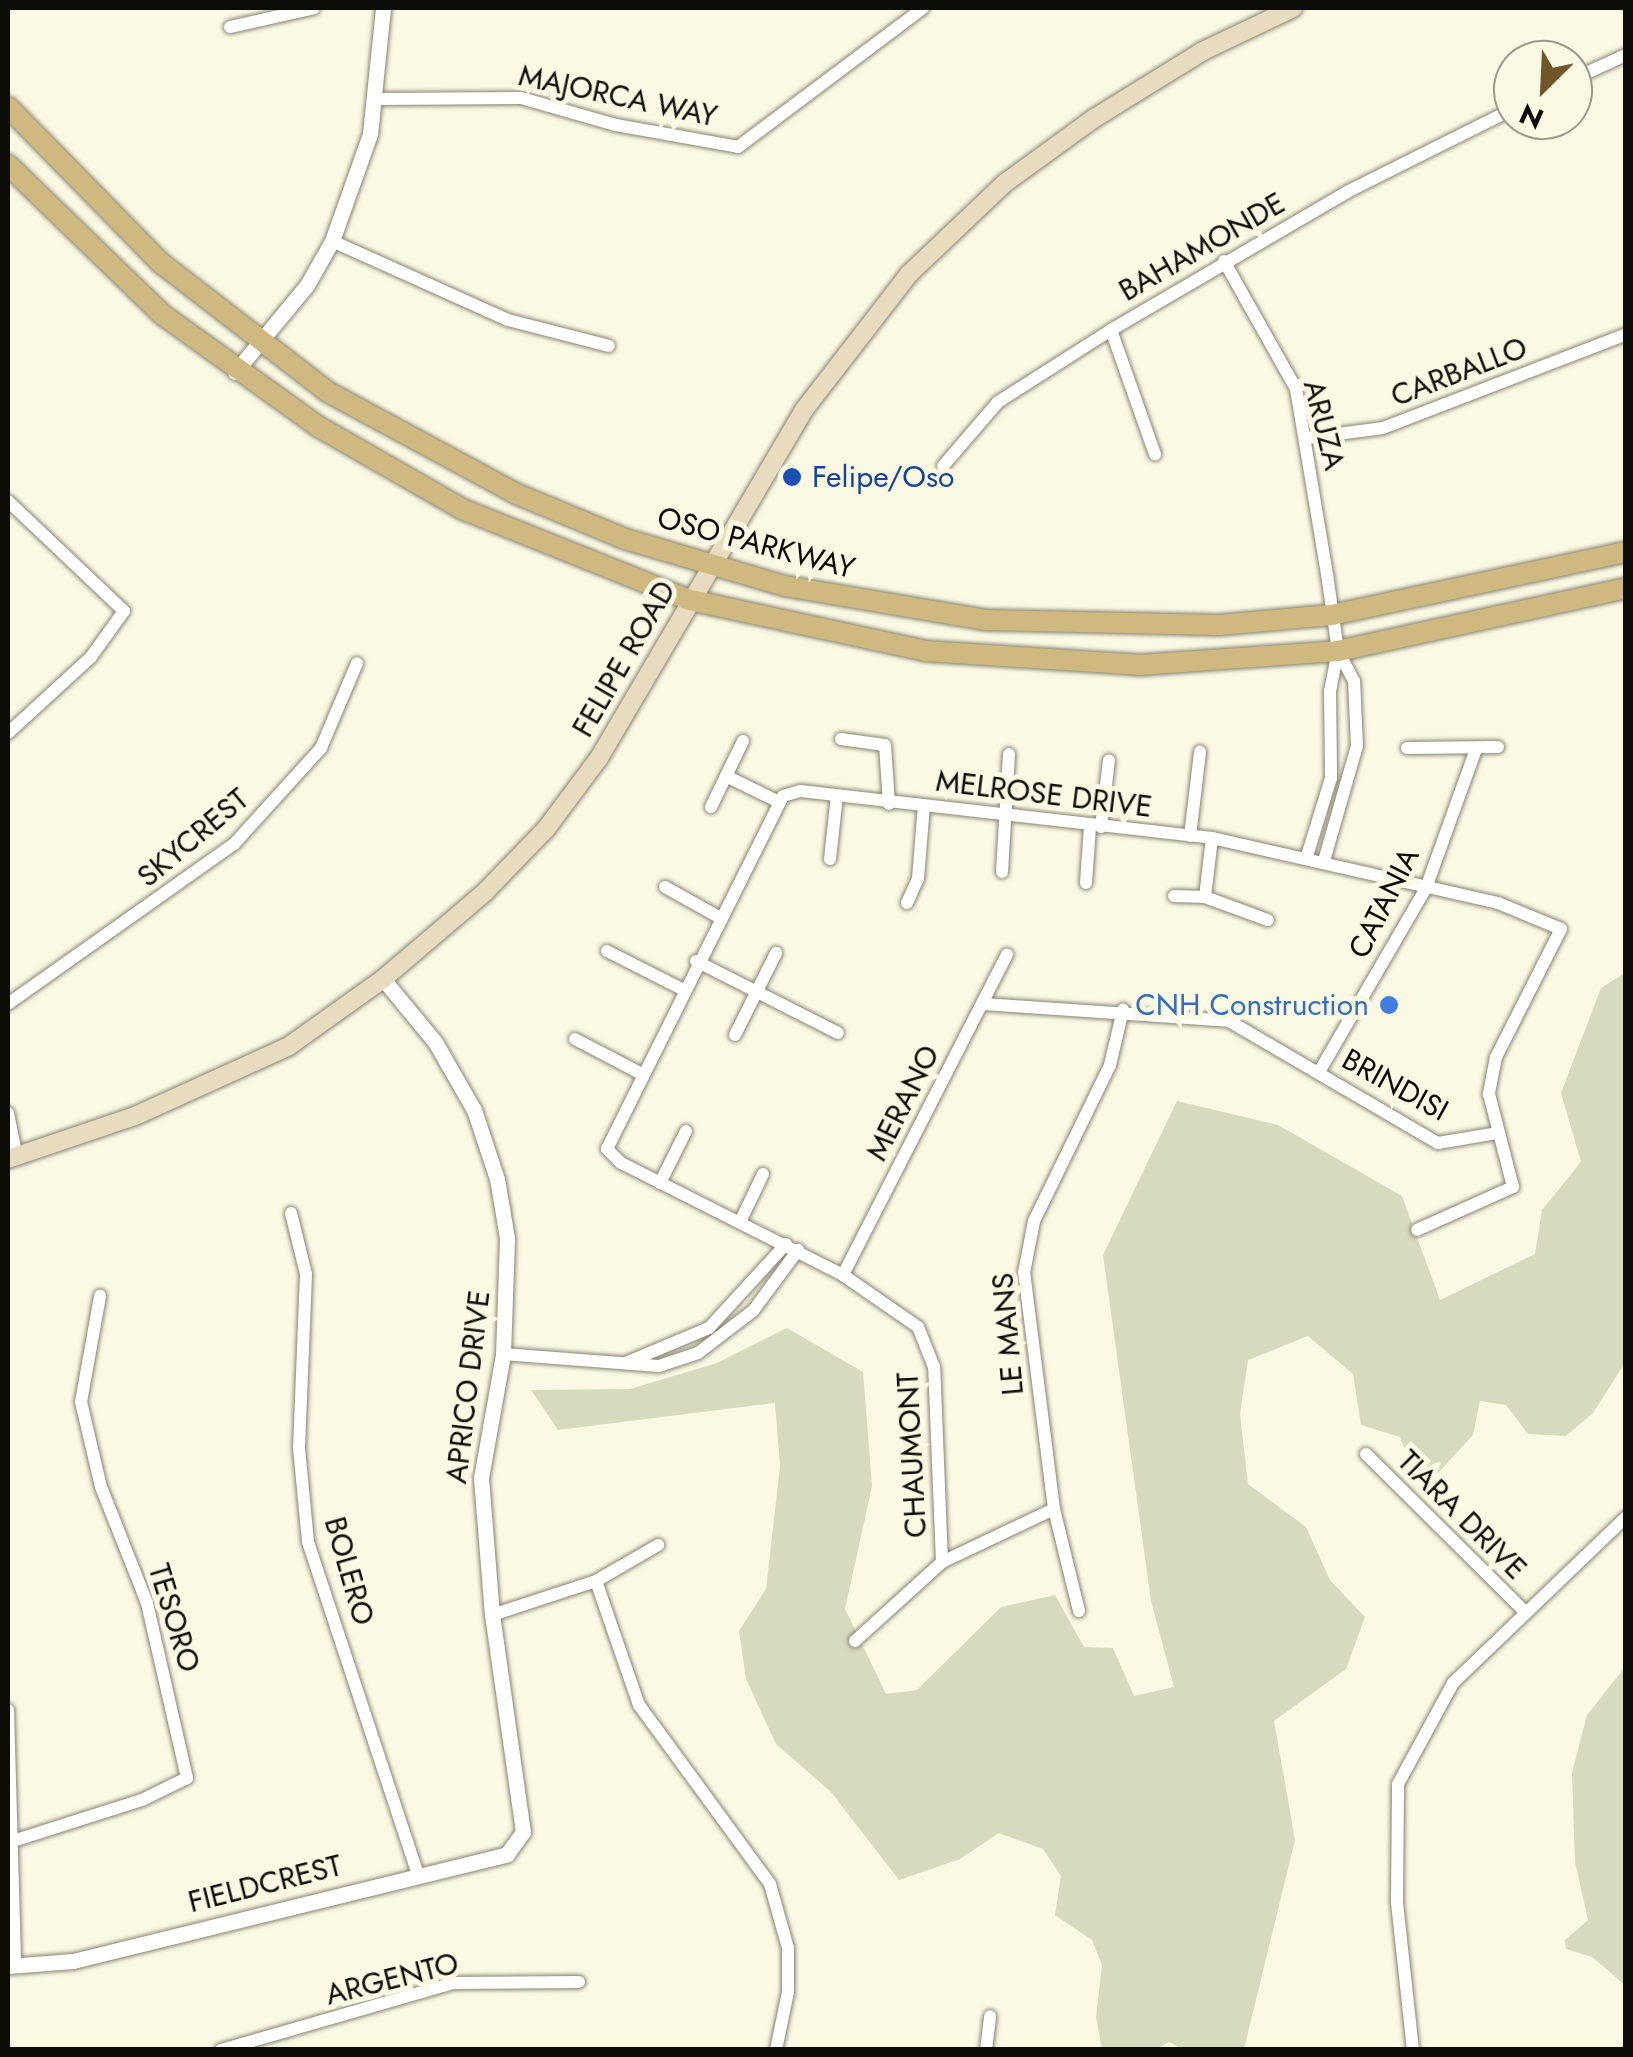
<!DOCTYPE html>
<style>
body{margin:0}
#map{position:relative;width:1633px;height:2057px;overflow:hidden;background:#fbf8e4;font-family:Jost,sans-serif}
div>[style]{position:absolute}
.green>*{inset:0;background:#d7dabf}
.roads{filter:drop-shadow(0 0 2px #868370) drop-shadow(0 0 2px #868370)}
.minor>*{height:12px;margin:-6px;padding:0 6px;transform-origin:6px;border-radius:6px;background:#fff}
.tertiary>*{height:15px;margin:-7.5px;padding:0 7.5px;transform-origin:7.5px;border-radius:7.5px;background:#fff}
.secondary>*{height:18px;margin:-9px;padding:0 9px;transform-origin:9px;border-radius:9px;background:#e7dcbf}
.primary>*{height:20px;margin:-10px;padding:0 10px;transform-origin:10px;border-radius:10px;background:#d0b980}
.dots>*{width:28px;height:28px;translate:-50% -50%;box-sizing:border-box;border:5px solid #fbf8e4;border-radius:50%}
span{translate:-50% -50%;white-space:nowrap;text-align:center;line-height:1.15;-webkit-text-stroke:10px #fbf8e4;paint-order:stroke}
.street-label{font-size:30px;color:#0d0c06}
.transit-label{font-size:30px;color:#164399}
.left{translate:0 -50%;text-align:left}
.shop-label{font-size:30px;color:#366cbe}
.right{translate:-100% -50%;text-align:right}
.frame{position:absolute;inset:0;border:10px solid #0d0c06;pointer-events:none}
.north{position:absolute;left:1493px;top:40px;width:100px;height:100px;box-sizing:border-box;background:#fbf8e4;border:2px solid #9c9a8b;border-radius:50%;rotate:204deg;font-size:28px;font-weight:700;line-height:40px;text-align:center;color:#0d0c06}
.north::after{content:'';display:block;margin:auto;width:35px;height:45px;background:#715629;clip-path:polygon(50% 0,100% 100%,50% 72%,0 100%)}
</style>
<div id="map">
<div class="green">
<i style="clip-path:polygon(1625px 973px,1625px 1363px,1593px 1413px,1566px 1436px,1528px 1434px,1506px 1405px,1480px 1401px,1473px 1435px,1438px 1473px,1417px 1479px,1400px 1437px,1361px 1425px,1353px 1374px,1308px 1336px,1248px 1360px,1240px 1414px,1248px 1484px,1306px 1527px,1330px 1580px,1365px 1617px,1346px 1669px,1274px 1721px,1295px 1840px,1244px 2049px,1183px 2049px,1169px 2042px,1156px 2049px,1102px 2049px,1096px 2017px,1102px 1965px,1092px 1940px,1055px 1915px,1061px 1876px,1043px 1849px,999px 1833px,960px 1859px,899px 1880px,831px 1792px,776px 1744px,746px 1679px,739px 1631px,766px 1589px,780px 1466px,775px 1403px,558px 1430px,531px 1390px,630px 1389px,717px 1363px,787px 1328px,863px 1372px,872px 1486px,845px 1609px,886px 1694px,917px 1690px,1001px 1607px,1055px 1595px,1084px 1647px,1113px 1648px,1134px 1696px,1174px 1687px,1151px 1601px,1103px 1255px,1177px 1101px,1278px 1125px,1402px 1196px,1440px 1300px,1535px 1254px,1542px 1210px,1581px 1162px,1561px 1093px,1601px 988px)"></i>
<i style="clip-path:polygon(1625px 1667px,1625px 1985px,1592px 1957px,1566px 1949px,1565px 1940px,1588px 1920px,1575px 1862px,1572px 1773px,1587px 1715px)"></i>
</div>
<div class="roads">
<div class="minor">
<i style="left:230px;top:27px;width:86px;rotate:-12.7deg"></i>
<i style="left:1573px;top:79px;width:58px;rotate:-24.4deg"></i>
<i style="left:376px;top:99px;width:145px;rotate:-0.4deg"></i>
<i style="left:521px;top:98px;width:99px;rotate:15.9deg"></i>
<i style="left:616px;top:125px;width:124px;rotate:10.2deg"></i>
<i style="left:738px;top:147px;width:231px;rotate:-36.9deg"></i>
<i style="left:332px;top:241px;width:193px;rotate:24.2deg"></i>
<i style="left:508px;top:320px;width:104px;rotate:14.4deg"></i>
<i style="left:1224px;top:261px;width:147px;rotate:60.6deg"></i>
<i style="left:1296px;top:389px;width:195px;rotate:80.5deg"></i>
<i style="left:1328px;top:581px;width:71px;rotate:81.9deg"></i>
<i style="left:1338px;top:651px;width:41px;rotate:101.3deg"></i>
<i style="left:1330px;top:691px;width:87px;rotate:89.3deg"></i>
<i style="left:1331px;top:778px;width:82px;rotate:107.1deg"></i>
<i style="left:1111px;top:330px;width:132px;rotate:70.5deg"></i>
<i style="left:1307px;top:438px;width:77px;rotate:-7.5deg"></i>
<i style="left:1383px;top:428px;width:261px;rotate:-21.1deg"></i>
<i style="left:943px;top:466px;width:84px;rotate:-49.3deg"></i>
<i style="left:998px;top:402px;width:134px;rotate:-32.5deg"></i>
<i style="left:1111px;top:330px;width:273px;rotate:-30.3deg"></i>
<i style="left:1347px;top:192px;width:186px;rotate:-26.6deg"></i>
<i style="left:8px;top:501px;width:160px;rotate:43.5deg"></i>
<i style="left:124px;top:611px;width:57px;rotate:125.7deg"></i>
<i style="left:91px;top:657px;width:113px;rotate:137.5deg"></i>
<i style="left:841px;top:739px;width:44px;rotate:7.8deg"></i>
<i style="left:885px;top:745px;width:59px;rotate:86.1deg"></i>
<i style="left:1407px;top:748px;width:91px;rotate:-0.6deg"></i>
<i style="left:726px;top:776px;width:39px;rotate:-64deg"></i>
<i style="left:711px;top:807px;width:34px;rotate:-64deg"></i>
<i style="left:726px;top:776px;width:57px;rotate:26.1deg"></i>
<i style="left:1101px;top:827px;width:67px;rotate:-83.2deg"></i>
<i style="left:1190px;top:836px;width:85px;rotate:-83.2deg"></i>
<i style="left:1212px;top:838px;width:59px;rotate:96.8deg"></i>
<i style="left:1205px;top:897px;width:67px;rotate:20.1deg"></i>
<i style="left:830px;top:859px;width:63px;rotate:-83.7deg"></i>
<i style="left:1324px;top:861px;width:120px;rotate:-74deg"></i>
<i style="left:1357px;top:746px;width:65px;rotate:-92.6deg"></i>
<i style="left:1354px;top:681px;width:34px;rotate:-118deg"></i>
<i style="left:1002px;top:872px;width:118px;rotate:-86.6deg"></i>
<i style="left:1086px;top:883px;width:56px;rotate:-85.9deg"></i>
<i style="left:665px;top:887px;width:62px;rotate:29.1deg"></i>
<i style="left:1174px;top:896px;width:31px;rotate:2deg"></i>
<i style="left:907px;top:903px;width:27px;rotate:-66deg"></i>
<i style="left:918px;top:878px;width:73px;rotate:-85.3deg"></i>
<i style="left:607px;top:951px;width:84px;rotate:26.9deg"></i>
<i style="left:696px;top:961px;width:159px;rotate:26.9deg"></i>
<i style="left:8px;top:1004px;width:277px;rotate:-35.3deg"></i>
<i style="left:234px;top:844px;width:130px;rotate:-47.8deg"></i>
<i style="left:321px;top:748px;width:92px;rotate:-67deg"></i>
<i style="left:982px;top:1004px;width:248px;rotate:3.9deg"></i>
<i style="left:1229px;top:1021px;width:242px;rotate:30.3deg"></i>
<i style="left:1438px;top:1143px;width:61px;rotate:-9.5deg"></i>
<i style="left:735px;top:1035px;width:92px;rotate:-63.4deg"></i>
<i style="left:575px;top:1039px;width:73px;rotate:27.6deg"></i>
<i style="left:1319px;top:1072px;width:213px;rotate:-59.8deg"></i>
<i style="left:1426px;top:888px;width:148px;rotate:-70.2deg"></i>
<i style="left:8px;top:1113px;width:46px;rotate:78.7deg"></i>
<i style="left:660px;top:1183px;width:58px;rotate:-63.4deg"></i>
<i style="left:291px;top:1213px;width:63px;rotate:76.2deg"></i>
<i style="left:306px;top:1274px;width:174px;rotate:92.3deg"></i>
<i style="left:299px;top:1448px;width:94px;rotate:84.5deg"></i>
<i style="left:308px;top:1542px;width:350px;rotate:71.7deg"></i>
<i style="left:741px;top:1220px;width:51px;rotate:-64.4deg"></i>
<i style="left:843px;top:1275px;width:360px;rotate:-62.9deg"></i>
<i style="left:503px;top:1354px;width:156px;rotate:4.4deg"></i>
<i style="left:659px;top:1366px;width:41px;rotate:-18.4deg"></i>
<i style="left:698px;top:1353px;width:69px;rotate:-37.4deg"></i>
<i style="left:753px;top:1311px;width:76px;rotate:-53.6deg"></i>
<i style="left:628px;top:1362px;width:88px;rotate:-22.8deg"></i>
<i style="left:709px;top:1328px;width:114px;rotate:-47.5deg"></i>
<i style="left:1366px;top:1454px;width:223px;rotate:44.8deg"></i>
<i style="left:942px;top:1562px;width:195px;rotate:-92.3deg"></i>
<i style="left:934px;top:1367px;width:43px;rotate:-111.8deg"></i>
<i style="left:918px;top:1327px;width:91px;rotate:-145.3deg"></i>
<i style="left:843px;top:1275px;width:249px;rotate:-153.2deg"></i>
<i style="left:621px;top:1163px;width:20px;rotate:-135deg"></i>
<i style="left:607px;top:1149px;width:394px;rotate:-63.5deg"></i>
<i style="left:783px;top:796px;width:18px;rotate:-16deg"></i>
<i style="left:800px;top:791px;width:415px;rotate:6.5deg"></i>
<i style="left:1212px;top:838px;width:293px;rotate:12.8deg"></i>
<i style="left:1498px;top:903px;width:68px;rotate:22.4deg"></i>
<i style="left:1561px;top:929px;width:144px;rotate:116.9deg"></i>
<i style="left:1496px;top:1057px;width:38px;rotate:101deg"></i>
<i style="left:1489px;top:1094px;width:96px;rotate:75.5deg"></i>
<i style="left:1513px;top:1187px;width:105px;rotate:155.9deg"></i>
<i style="left:596px;top:1581px;width:131px;rotate:70.9deg"></i>
<i style="left:639px;top:1705px;width:222px;rotate:53.8deg"></i>
<i style="left:770px;top:1884px;width:66px;rotate:74.3deg"></i>
<i style="left:788px;top:1948px;width:44px;rotate:90deg"></i>
<i style="left:788px;top:1992px;width:59px;rotate:101.7deg"></i>
<i style="left:1079px;top:1611px;width:105px;rotate:-103.8deg"></i>
<i style="left:1054px;top:1509px;width:238px;rotate:-97.2deg"></i>
<i style="left:1024px;top:1273px;width:53px;rotate:-79.1deg"></i>
<i style="left:1034px;top:1221px;width:174px;rotate:-64deg"></i>
<i style="left:1110px;top:1065px;width:57px;rotate:-76.7deg"></i>
<i style="left:492px;top:1615px;width:109px;rotate:-18.1deg"></i>
<i style="left:596px;top:1581px;width:72px;rotate:-30.1deg"></i>
<i style="left:855px;top:1641px;width:118px;rotate:-42.2deg"></i>
<i style="left:942px;top:1562px;width:124px;rotate:-25.3deg"></i>
<i style="left:8px;top:1710px;width:256px;rotate:88.4deg"></i>
<i style="left:16px;top:1840px;width:132px;rotate:-17.6deg"></i>
<i style="left:142px;top:1800px;width:50px;rotate:-26.1deg"></i>
<i style="left:187px;top:1778px;width:180px;rotate:-102.9deg"></i>
<i style="left:147px;top:1603px;width:125px;rotate:-111.6deg"></i>
<i style="left:101px;top:1487px;width:87px;rotate:-103.2deg"></i>
<i style="left:81px;top:1402px;width:108px;rotate:-79.8deg"></i>
<i style="left:221px;top:2050px;width:241px;rotate:-16.1deg"></i>
<i style="left:453px;top:1983px;width:126px;rotate:-0.5deg"></i>
<i style="left:986px;top:2050px;width:34px;rotate:-83deg"></i>
<i style="left:1413px;top:2050px;width:149px;rotate:-96.2deg"></i>
<i style="left:1397px;top:1902px;width:118px;rotate:-89.5deg"></i>
<i style="left:1398px;top:1784px;width:115px;rotate:-61.4deg"></i>
<i style="left:1453px;top:1683px;width:240px;rotate:-43.8deg"></i>
</div>
<div class="tertiary">
<i style="left:235px;top:372px;width:113px;rotate:-50.4deg"></i>
<i style="left:307px;top:285px;width:51px;rotate:-60.4deg"></i>
<i style="left:332px;top:241px;width:114px;rotate:-70.4deg"></i>
<i style="left:370px;top:134px;width:127px;rotate:-84.1deg"></i>
<i style="left:8px;top:1966px;width:65px;rotate:-4.4deg"></i>
<i style="left:73px;top:1961px;width:447px;rotate:-13.8deg"></i>
<i style="left:507px;top:1854px;width:27px;rotate:-54deg"></i>
<i style="left:523px;top:1832px;width:219px;rotate:-98.1deg"></i>
<i style="left:492px;top:1615px;width:137px;rotate:-94.6deg"></i>
<i style="left:481px;top:1478px;width:126px;rotate:-79.9deg"></i>
<i style="left:503px;top:1354px;width:116px;rotate:-88deg"></i>
<i style="left:507px;top:1238px;width:60px;rotate:-99.6deg"></i>
<i style="left:497px;top:1179px;width:73px;rotate:-108.4deg"></i>
<i style="left:474px;top:1110px;width:78px;rotate:-119.8deg"></i>
<i style="left:435px;top:1042px;width:82px;rotate:-129.5deg"></i>
</div>
<div class="secondary">
<i style="left:8px;top:1159px;width:134px;rotate:-18.7deg"></i>
<i style="left:135px;top:1116px;width:169px;rotate:-24.4deg"></i>
<i style="left:289px;top:1046px;width:115px;rotate:-35.5deg"></i>
<i style="left:383px;top:979px;width:133px;rotate:-40.4deg"></i>
<i style="left:484px;top:893px;width:89px;rotate:-45.9deg"></i>
<i style="left:546px;top:829px;width:89px;rotate:-53.3deg"></i>
<i style="left:599px;top:758px;width:404px;rotate:-59.5deg"></i>
<i style="left:804px;top:410px;width:172px;rotate:-52.3deg"></i>
<i style="left:909px;top:274px;width:132px;rotate:-43.5deg"></i>
<i style="left:1005px;top:183px;width:109px;rotate:-36deg"></i>
<i style="left:1093px;top:119px;width:129px;rotate:-31.7deg"></i>
<i style="left:1203px;top:51px;width:100px;rotate:-25.5deg"></i>
</div>
<div class="primary">
<i style="left:8px;top:107px;width:219px;rotate:45.6deg"></i>
<i style="left:161px;top:263px;width:211px;rotate:37.7deg"></i>
<i style="left:328px;top:392px;width:215px;rotate:28.4deg"></i>
<i style="left:517px;top:494px;width:117px;rotate:22.6deg"></i>
<i style="left:625px;top:539px;width:167px;rotate:16.4deg"></i>
<i style="left:785px;top:586px;width:203px;rotate:9.6deg"></i>
<i style="left:985px;top:620px;width:234px;rotate:1.2deg"></i>
<i style="left:1219px;top:625px;width:113px;rotate:-5.1deg"></i>
<i style="left:1332px;top:615px;width:301px;rotate:-12.1deg"></i>
<i style="left:8px;top:165px;width:216px;rotate:44.1deg"></i>
<i style="left:163px;top:315px;width:192px;rotate:35.7deg"></i>
<i style="left:319px;top:427px;width:165px;rotate:29.8deg"></i>
<i style="left:462px;top:509px;width:245px;rotate:21.8deg"></i>
<i style="left:690px;top:600px;width:240px;rotate:12.2deg"></i>
<i style="left:925px;top:651px;width:214px;rotate:3.7deg"></i>
<i style="left:1139px;top:665px;width:199px;rotate:-4deg"></i>
<i style="left:1338px;top:651px;width:295px;rotate:-12.3deg"></i>
</div>
</div>
<div class="dots">
<i style="left:792px;top:477px;background:#1a4fb4"></i>
<i style="left:1389px;top:1005px;background:#3f7fe0"></i>
</div>
<div class="street-label">
<span style="left:618px;top:96px;rotate:12deg">MAJORCA WAY</span>
<span style="left:1202px;top:247px;rotate:-30deg">BAHAMONDE</span>
<span style="left:1459px;top:372px;rotate:-21deg">CARBALLO</span>
<span style="left:1324px;top:425px;rotate:76deg">ARUZA</span>
<span style="left:756px;top:543px;rotate:15deg">OSO PARKWAY</span>
<span style="left:624px;top:659px;rotate:-60deg">FELIPE ROAD</span>
<span style="left:1044px;top:794px;rotate:7deg">MELROSE DRIVE</span>
<span style="left:193px;top:838px;rotate:-40deg">SKYCREST</span>
<span style="left:1384px;top:903px;rotate:-63deg">CATANIA</span>
<span style="left:1395px;top:1085px;rotate:29deg">BRINDISI</span>
<span style="left:903px;top:1103px;rotate:-63deg">MERANO</span>
<span style="left:1008px;top:1334px;rotate:-95deg">LE MANS</span>
<span style="left:468px;top:1387px;rotate:-83deg">APRICO DRIVE</span>
<span style="left:912px;top:1455px;rotate:-93deg">CHAUMONT</span>
<span style="left:1462px;top:1515px;rotate:45deg">TIARA DRIVE</span>
<span style="left:349px;top:1571px;rotate:74deg">BOLERO</span>
<span style="left:174px;top:1618px;rotate:73deg">TESORO</span>
<span style="left:265px;top:1884px;rotate:-14deg">FIELDCREST</span>
<span style="left:392px;top:1979px;rotate:-14deg">ARGENTO</span>
</div>
<div class="transit-label">
<span class="left" style="left:812px;top:477px">Felipe/Oso</span>
</div>
<div class="shop-label">
<span class="right" style="left:1369px;top:1005px">CNH Construction</span>
</div>
<div class="frame"></div>
<div class="north">N</div>
</div>
